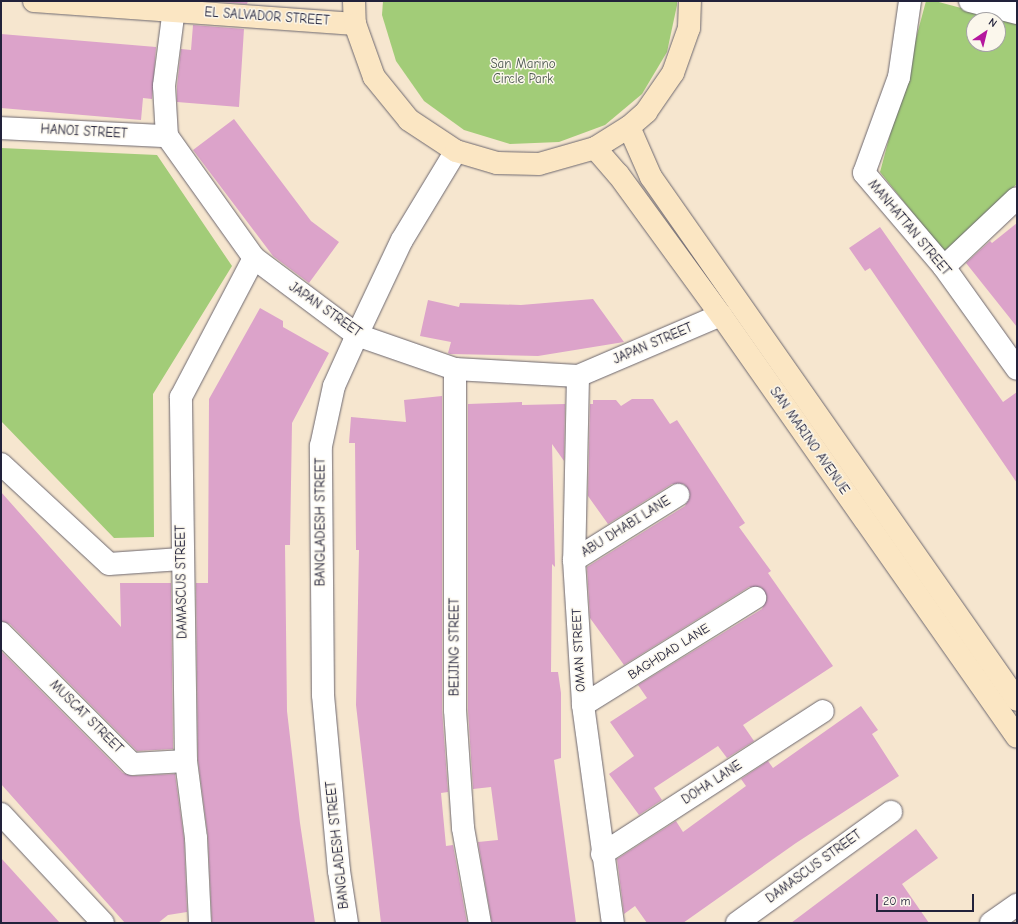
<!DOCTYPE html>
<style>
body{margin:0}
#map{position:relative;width:1018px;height:924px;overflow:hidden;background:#f6e6cf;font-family:"Comic Neue",sans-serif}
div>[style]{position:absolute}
.green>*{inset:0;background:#a2cc78}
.building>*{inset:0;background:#dca3ca}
.roads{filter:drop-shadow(0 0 1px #6c676f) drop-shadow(0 0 1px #6c676f)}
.street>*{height:22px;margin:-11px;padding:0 11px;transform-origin:11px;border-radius:11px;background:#fff}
.secondary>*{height:22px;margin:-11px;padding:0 11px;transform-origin:11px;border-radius:11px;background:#fbe6c3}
span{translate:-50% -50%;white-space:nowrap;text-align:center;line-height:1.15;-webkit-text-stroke:3px #fbf7ec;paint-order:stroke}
.street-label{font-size:13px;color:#22223b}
.park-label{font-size:13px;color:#48554d}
.frame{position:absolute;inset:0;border:2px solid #22223b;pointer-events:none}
.north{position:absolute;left:966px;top:12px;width:40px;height:40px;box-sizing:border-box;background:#fbf7ec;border:1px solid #a4a2a5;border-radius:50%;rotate:35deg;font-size:11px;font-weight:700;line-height:16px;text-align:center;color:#22223b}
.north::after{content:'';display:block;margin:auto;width:14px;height:18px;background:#b5179e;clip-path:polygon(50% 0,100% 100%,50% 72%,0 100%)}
.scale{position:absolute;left:876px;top:894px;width:98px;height:18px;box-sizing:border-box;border:2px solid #22223b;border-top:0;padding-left:5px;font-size:12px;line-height:14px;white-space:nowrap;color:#22223b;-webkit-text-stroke:3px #fbf7ec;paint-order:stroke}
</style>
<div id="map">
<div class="green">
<i style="clip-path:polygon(383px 1px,677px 1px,677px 5px,667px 52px,642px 94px,605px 125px,559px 142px,510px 144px,464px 130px,424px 101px,396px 61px,382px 15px)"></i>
<i style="clip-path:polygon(evenodd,926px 1px,935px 1px,1017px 23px,1017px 184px,944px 252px,880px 172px,926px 1px,974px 20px,998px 20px,998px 44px,974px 44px,974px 20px)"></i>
<i style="clip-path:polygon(1px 148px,157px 155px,232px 266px,153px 394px,154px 537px,114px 538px,1px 421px)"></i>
</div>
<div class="building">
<i style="clip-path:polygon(209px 1px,248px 1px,247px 4px)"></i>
<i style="clip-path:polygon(193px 25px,244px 29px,239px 107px,177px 102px,177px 86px,181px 49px,191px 50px)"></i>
<i style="clip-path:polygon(1px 34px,156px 47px,152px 99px,143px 98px,141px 120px,1px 108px)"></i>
<i style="clip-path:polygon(234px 119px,311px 221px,339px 242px,309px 283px,273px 256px,193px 150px)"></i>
<i style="clip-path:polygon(1017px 223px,1017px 327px,966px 263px,990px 241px,992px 243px)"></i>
<i style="clip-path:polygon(880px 227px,1003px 402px,1017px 392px,1017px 483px,870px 268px,865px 271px,849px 248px)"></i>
<i style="clip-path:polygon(593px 299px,624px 342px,538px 356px,450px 354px,448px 353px,451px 342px,420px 336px,428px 300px,459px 307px,460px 303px,521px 305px)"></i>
<i style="clip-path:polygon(260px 308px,283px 321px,283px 327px,329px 353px,292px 423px,290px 545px,285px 545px,287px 711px,300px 823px,315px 923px,212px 923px,208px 837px,198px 760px,196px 583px,208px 583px,209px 399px)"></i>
<i style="clip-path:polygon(442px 396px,442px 710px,448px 792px,441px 793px,446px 846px,453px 845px,467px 923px,381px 923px,356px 705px,359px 550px,356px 550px,355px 443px,349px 443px,351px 417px,406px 422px,404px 400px)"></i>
<i style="clip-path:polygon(632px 399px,653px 399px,670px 424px,677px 420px,745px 523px,739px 527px,771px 571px,768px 573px,833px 666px,743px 725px,754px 741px,727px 758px,718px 746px,654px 788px,662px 800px,639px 815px,609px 774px,634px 756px,610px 722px,647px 698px,638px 685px,762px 609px,767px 598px,761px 587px,749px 587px,624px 665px,590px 618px,587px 567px,685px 506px,690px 495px,684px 484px,672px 484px,608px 524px,588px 496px,590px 404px,593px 404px,593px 400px,616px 400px,621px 406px)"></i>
<i style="clip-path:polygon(522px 402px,522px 405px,565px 404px,564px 461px,552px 444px,555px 567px,552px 564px,551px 672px,558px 672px,561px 693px,561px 758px,554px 760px,576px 923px,492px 923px,478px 842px,498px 840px,491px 787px,473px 789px,468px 710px,468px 404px)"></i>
<i style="clip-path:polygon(1px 492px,121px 627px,120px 583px,171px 583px,173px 749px,137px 751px,10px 624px,1px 621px)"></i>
<i style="clip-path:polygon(1px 651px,123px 773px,133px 776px,175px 774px,184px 839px,187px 912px,168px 915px,158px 923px,125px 923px,1px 784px)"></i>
<i style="clip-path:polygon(861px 706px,878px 730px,872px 734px,899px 776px,796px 843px,683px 923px,647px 923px,635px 906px,624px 914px,617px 859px,676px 821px,683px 832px,746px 786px,741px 779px,768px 761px,773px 768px)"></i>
<i style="clip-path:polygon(916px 829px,938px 858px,902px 884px,929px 923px,791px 923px)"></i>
<i style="clip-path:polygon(1px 858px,60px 923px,1px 923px)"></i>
</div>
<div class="roads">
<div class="street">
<i style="left:175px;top:1px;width:86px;rotate:97.4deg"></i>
<i style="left:164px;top:86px;width:50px;rotate:86.6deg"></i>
<i style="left:167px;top:136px;width:150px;rotate:54.5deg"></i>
<i style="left:254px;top:258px;width:129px;rotate:36.8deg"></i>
<i style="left:357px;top:335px;width:104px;rotate:19.1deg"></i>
<i style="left:455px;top:369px;width:123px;rotate:3.3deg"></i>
<i style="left:578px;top:376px;width:155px;rotate:-23.1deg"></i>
<i style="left:910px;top:1px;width:77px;rotate:98.2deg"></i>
<i style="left:899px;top:77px;width:102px;rotate:110deg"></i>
<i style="left:864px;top:173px;width:123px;rotate:49.6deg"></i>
<i style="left:944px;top:267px;width:125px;rotate:54.4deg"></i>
<i style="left:970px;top:1px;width:49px;rotate:14.3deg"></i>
<i style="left:1px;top:128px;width:166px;rotate:2.8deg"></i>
<i style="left:944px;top:267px;width:100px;rotate:-43.4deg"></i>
<i style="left:455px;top:369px;width:341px;rotate:90deg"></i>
<i style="left:455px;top:710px;width:118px;rotate:86.1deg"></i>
<i style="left:463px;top:828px;width:97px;rotate:79.9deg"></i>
<i style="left:578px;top:376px;width:184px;rotate:91.2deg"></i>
<i style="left:574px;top:560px;width:145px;rotate:86.4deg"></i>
<i style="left:583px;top:705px;width:220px;rotate:82.2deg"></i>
<i style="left:1px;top:464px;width:147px;rotate:42.8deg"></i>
<i style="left:109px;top:564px;width:72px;rotate:-4deg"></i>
<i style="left:574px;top:560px;width:123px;rotate:-32deg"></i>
<i style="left:1px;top:633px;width:185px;rotate:45deg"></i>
<i style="left:132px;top:764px;width:54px;rotate:-3.2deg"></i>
<i style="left:583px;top:705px;width:203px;rotate:-31.9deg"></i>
<i style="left:1px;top:814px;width:149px;rotate:46.9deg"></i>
<i style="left:602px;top:854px;width:263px;rotate:-32.9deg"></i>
<i style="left:200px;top:923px;width:85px;rotate:-92.7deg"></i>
<i style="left:196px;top:838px;width:78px;rotate:-97.4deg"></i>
<i style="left:186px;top:761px;width:364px;rotate:-90.8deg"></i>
<i style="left:181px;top:397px;width:157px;rotate:-62.3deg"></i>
<i style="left:347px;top:923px;width:53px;rotate:-98.7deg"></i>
<i style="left:339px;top:871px;width:177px;rotate:-95.2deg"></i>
<i style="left:323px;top:695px;width:249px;rotate:-90.5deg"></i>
<i style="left:321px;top:446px;width:61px;rotate:-77.8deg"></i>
<i style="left:334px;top:386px;width:56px;rotate:-65.7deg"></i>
<i style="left:357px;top:335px;width:105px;rotate:-64.7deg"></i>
<i style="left:402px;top:240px;width:104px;rotate:-58.8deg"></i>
<i style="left:737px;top:923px;width:190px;rotate:-35.8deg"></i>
<i style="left:991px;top:923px;width:32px;rotate:-35deg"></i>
</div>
<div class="secondary">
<i style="left:34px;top:1px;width:322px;rotate:4.1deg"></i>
<i style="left:354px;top:1px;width:23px;rotate:88deg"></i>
<i style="left:355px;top:24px;width:56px;rotate:70.3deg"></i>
<i style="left:374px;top:77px;width:55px;rotate:50.9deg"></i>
<i style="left:409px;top:120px;width:56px;rotate:33.4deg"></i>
<i style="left:456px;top:151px;width:43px;rotate:16.3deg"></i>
<i style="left:497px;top:163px;width:42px;rotate:1.4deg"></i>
<i style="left:539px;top:164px;width:58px;rotate:-15.9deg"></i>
<i style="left:595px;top:148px;width:40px;rotate:-32deg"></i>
<i style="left:629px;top:127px;width:23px;rotate:-41deg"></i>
<i style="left:646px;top:112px;width:47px;rotate:-55.3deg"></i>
<i style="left:673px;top:73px;width:48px;rotate:-70.4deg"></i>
<i style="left:689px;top:28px;width:27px;rotate:-88deg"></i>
<i style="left:629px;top:127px;width:55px;rotate:66.3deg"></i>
<i style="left:651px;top:177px;width:638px;rotate:55.02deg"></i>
<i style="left:595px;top:148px;width:35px;rotate:49deg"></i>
<i style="left:618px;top:174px;width:175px;rotate:53.9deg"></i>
<i style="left:721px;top:315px;width:515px;rotate:54.95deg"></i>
</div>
</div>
<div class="street-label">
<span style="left:267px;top:17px;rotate:4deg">EL SALVADOR STREET</span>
<span style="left:84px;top:132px;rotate:3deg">HANOI STREET</span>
<span style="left:909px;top:228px;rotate:50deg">MANHATTAN STREET</span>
<span style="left:325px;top:310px;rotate:35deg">JAPAN STREET</span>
<span style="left:653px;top:344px;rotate:-23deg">JAPAN STREET</span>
<span style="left:809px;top:441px;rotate:55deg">SAN MARINO AVENUE</span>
<span style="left:321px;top:522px;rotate:-90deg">BANGLADESH STREET</span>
<span style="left:626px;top:527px;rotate:-32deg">ABU DHABI LANE</span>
<span style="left:182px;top:582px;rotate:-91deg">DAMASCUS STREET</span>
<span style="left:455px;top:647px;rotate:-90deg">BEIJING STREET</span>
<span style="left:579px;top:650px;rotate:-93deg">OMAN STREET</span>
<span style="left:669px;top:652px;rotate:-32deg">BAGHDAD LANE</span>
<span style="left:86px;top:717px;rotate:45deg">MUSCAT STREET</span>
<span style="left:712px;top:783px;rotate:-33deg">DOHA LANE</span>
<span style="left:338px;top:845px;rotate:-96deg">BANGLADESH STREET</span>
<span style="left:814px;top:867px;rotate:-36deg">DAMASCUS STREET</span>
</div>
<div class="park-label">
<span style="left:523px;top:72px">San Marino<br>Circle Park</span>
</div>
<div class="frame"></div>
<div class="north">N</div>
<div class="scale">20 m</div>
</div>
